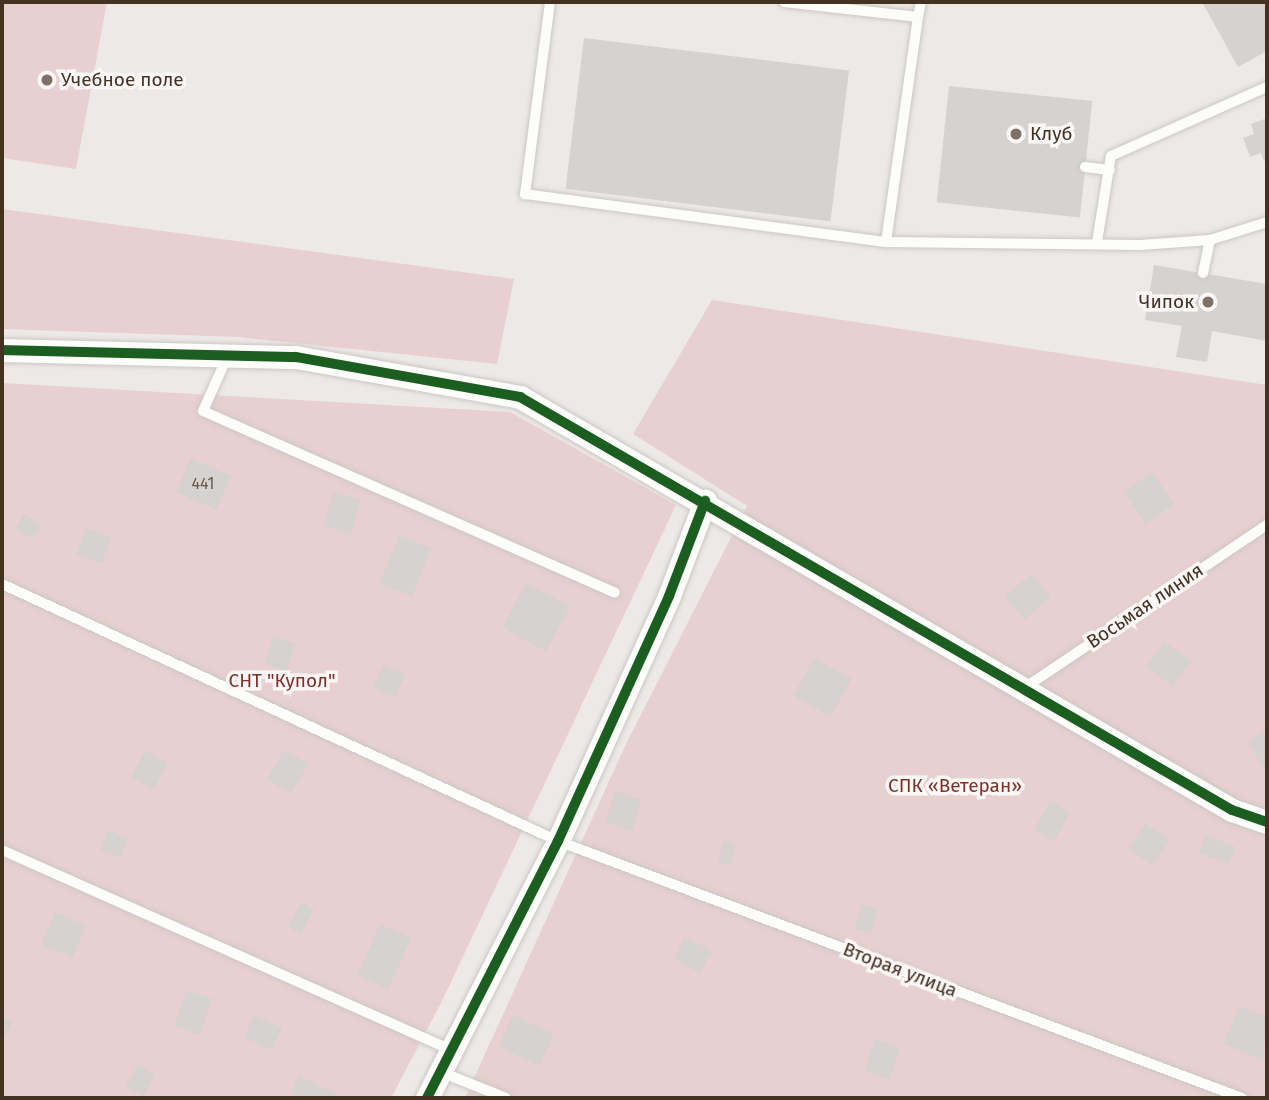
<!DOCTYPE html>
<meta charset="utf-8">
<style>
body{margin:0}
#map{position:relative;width:1269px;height:1100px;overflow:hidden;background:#ede9e7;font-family:"Fira Sans",sans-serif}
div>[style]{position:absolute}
.green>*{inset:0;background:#e7d0cf}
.building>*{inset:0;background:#d6d2cf;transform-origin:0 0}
.roads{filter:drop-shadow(0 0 2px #cbc7c5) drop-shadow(0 0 2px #cbc7c5)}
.lane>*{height:10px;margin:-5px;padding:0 5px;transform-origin:5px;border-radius:5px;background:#fcfcfb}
.street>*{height:23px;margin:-11.5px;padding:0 11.5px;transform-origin:11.5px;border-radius:11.5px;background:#fcfcfb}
.cycleway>*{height:10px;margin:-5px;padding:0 5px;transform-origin:5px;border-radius:5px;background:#1b5e20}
.dots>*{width:19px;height:19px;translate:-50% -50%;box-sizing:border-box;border:4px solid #fbf7f6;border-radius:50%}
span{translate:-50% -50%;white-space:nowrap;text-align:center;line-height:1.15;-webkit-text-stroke:7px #fbf7f6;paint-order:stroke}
.number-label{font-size:16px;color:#685a4e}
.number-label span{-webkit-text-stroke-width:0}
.poi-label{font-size:19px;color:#433122}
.left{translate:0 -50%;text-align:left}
.right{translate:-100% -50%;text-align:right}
.street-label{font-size:19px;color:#433122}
.park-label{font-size:19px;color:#7e3128}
.frame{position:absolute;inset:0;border:4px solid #433122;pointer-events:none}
</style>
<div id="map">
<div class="green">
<i style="clip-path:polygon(2px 2px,107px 2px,76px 169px,2px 158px)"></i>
<i style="clip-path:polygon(2px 209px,514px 279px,497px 364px,238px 337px,2px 329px)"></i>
<i style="clip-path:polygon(712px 300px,1267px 385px,1267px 1098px,465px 1098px,625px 746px,747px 506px,633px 434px)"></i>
<i style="clip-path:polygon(2px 383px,510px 412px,676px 505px,441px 1003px,391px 1098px,2px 1098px)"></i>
</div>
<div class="building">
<i style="clip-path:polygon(1202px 2px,1267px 2px,1267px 51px,1238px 67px)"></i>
<i style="left:584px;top:38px;width:267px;height:152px;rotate:7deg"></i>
<i style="left:949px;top:86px;width:144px;height:117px;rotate:6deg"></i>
<i style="clip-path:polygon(1267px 118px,1267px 160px,1264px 161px,1261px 153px,1250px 157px,1243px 138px,1254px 134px,1251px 124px)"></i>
<i style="clip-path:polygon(1154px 265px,1267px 284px,1267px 341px,1212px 331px,1207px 362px,1176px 357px,1182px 326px,1145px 320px)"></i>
<i style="left:191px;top:458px;width:44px;height:37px;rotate:24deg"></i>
<i style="left:1152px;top:472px;width:39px;height:35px;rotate:55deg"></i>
<i style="left:334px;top:491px;width:29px;height:36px;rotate:18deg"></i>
<i style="left:24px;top:514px;width:20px;height:17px;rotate:30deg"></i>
<i style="left:86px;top:528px;width:27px;height:28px;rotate:20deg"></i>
<i style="left:399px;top:535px;width:35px;height:52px;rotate:22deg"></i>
<i style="left:1031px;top:574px;width:30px;height:35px;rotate:49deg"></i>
<i style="left:526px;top:583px;width:50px;height:51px;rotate:28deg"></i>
<i style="left:274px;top:636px;width:23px;height:29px;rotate:20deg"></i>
<i style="left:1164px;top:642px;width:33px;height:31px;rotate:35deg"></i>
<i style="left:814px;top:658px;width:43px;height:43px;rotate:29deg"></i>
<i style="left:383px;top:665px;width:24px;height:25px;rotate:24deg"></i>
<i style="clip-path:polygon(1267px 729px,1267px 772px,1247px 742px)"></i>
<i style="left:284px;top:750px;width:28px;height:34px;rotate:30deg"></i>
<i style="left:145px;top:751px;width:26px;height:30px;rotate:28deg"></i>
<i style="left:615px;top:791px;width:28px;height:33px;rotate:17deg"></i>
<i style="left:1050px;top:801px;width:23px;height:33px;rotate:29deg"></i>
<i style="left:1145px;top:823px;width:30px;height:31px;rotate:33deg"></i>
<i style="left:108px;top:830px;width:22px;height:21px;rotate:22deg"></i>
<i style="left:1206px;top:835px;width:32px;height:19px;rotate:22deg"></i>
<i style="left:723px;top:841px;width:13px;height:22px;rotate:13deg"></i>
<i style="left:301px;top:902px;width:15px;height:28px;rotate:28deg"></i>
<i style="left:862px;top:904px;width:17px;height:26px;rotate:17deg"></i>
<i style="left:55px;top:912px;width:34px;height:35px;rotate:23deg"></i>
<i style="left:380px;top:924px;width:34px;height:56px;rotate:24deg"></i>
<i style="left:685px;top:937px;width:30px;height:25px;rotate:27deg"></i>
<i style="left:187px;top:990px;width:27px;height:38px;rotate:20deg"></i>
<i style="clip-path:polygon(1239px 1006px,1267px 1017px,1263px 1060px,1223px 1044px)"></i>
<i style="left:254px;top:1015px;width:31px;height:24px;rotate:25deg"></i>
<i style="left:513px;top:1015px;width:45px;height:35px;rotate:25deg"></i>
<i style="clip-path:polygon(4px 1017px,13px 1021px,5px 1037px,2px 1036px)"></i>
<i style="left:875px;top:1039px;width:27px;height:33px;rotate:20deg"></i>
<i style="left:137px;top:1065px;width:20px;height:25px;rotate:27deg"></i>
<i style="clip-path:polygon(299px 1076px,337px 1094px,335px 1098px,302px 1098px,291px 1093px)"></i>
</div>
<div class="roads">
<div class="lane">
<i style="left:550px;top:2px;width:194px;rotate:97.4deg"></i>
<i style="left:525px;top:194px;width:364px;rotate:7.6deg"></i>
<i style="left:784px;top:2px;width:135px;rotate:6.4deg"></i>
<i style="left:918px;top:17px;width:15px;rotate:-79deg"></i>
<i style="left:918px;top:17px;width:227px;rotate:98.1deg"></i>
<i style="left:886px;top:242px;width:254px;rotate:0.7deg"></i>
<i style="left:1140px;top:245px;width:70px;rotate:-4.1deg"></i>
<i style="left:1210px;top:240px;width:60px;rotate:-17.5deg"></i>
<i style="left:1085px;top:167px;width:25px;rotate:7deg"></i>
<i style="left:1097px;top:242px;width:87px;rotate:-80.8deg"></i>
<i style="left:1111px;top:156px;width:171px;rotate:-23.9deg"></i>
<i style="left:1203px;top:273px;width:34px;rotate:-78deg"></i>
<i style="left:228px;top:355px;width:61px;rotate:114.1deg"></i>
<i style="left:203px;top:411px;width:450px;rotate:23.8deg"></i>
<i style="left:2px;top:584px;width:613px;rotate:24.81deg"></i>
<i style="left:558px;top:841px;width:731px;rotate:20.59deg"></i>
<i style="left:1024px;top:688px;width:293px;rotate:-33.9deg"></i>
<i style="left:2px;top:850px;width:492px;rotate:24deg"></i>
<i style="left:441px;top:1072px;width:70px;rotate:21.8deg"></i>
</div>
<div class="street">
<i style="left:2px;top:350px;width:294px;rotate:1.4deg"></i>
<i style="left:296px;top:357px;width:228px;rotate:10.1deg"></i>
<i style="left:520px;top:397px;width:823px;rotate:30.12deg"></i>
<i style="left:1232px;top:810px;width:37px;rotate:19deg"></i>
<i style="left:427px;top:1098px;width:288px;rotate:-63deg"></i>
<i style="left:558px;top:841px;width:269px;rotate:-65.6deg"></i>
<i style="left:669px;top:596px;width:102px;rotate:-69.2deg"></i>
</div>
</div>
<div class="cycleway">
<i style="left:2px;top:350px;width:294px;rotate:1.4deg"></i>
<i style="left:296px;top:357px;width:228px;rotate:10.1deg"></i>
<i style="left:520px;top:397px;width:823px;rotate:30.12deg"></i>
<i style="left:1232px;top:810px;width:37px;rotate:19deg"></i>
<i style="left:427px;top:1098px;width:288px;rotate:-63deg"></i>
<i style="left:558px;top:841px;width:269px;rotate:-65.6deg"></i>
<i style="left:669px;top:596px;width:102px;rotate:-69.2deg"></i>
</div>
<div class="dots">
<i style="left:47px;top:80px;background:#7e7167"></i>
<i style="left:1016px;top:134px;background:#7e7167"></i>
<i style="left:1208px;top:302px;background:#7e7167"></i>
</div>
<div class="number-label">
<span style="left:203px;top:484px">441</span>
</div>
<div class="poi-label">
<span class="left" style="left:61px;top:80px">Учебное поле</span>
<span class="left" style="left:1030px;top:134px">Клуб</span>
<span class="right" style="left:1194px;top:302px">Чипок</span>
</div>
<div class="street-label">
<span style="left:1145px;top:606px;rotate:-34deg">Восьмая линия</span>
<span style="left:900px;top:970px;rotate:21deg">Вторая улица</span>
</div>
<div class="park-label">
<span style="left:282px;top:681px">СНТ "Купол"</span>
<span style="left:955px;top:786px">СПК «Ветеран»</span>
</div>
<div class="frame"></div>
</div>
